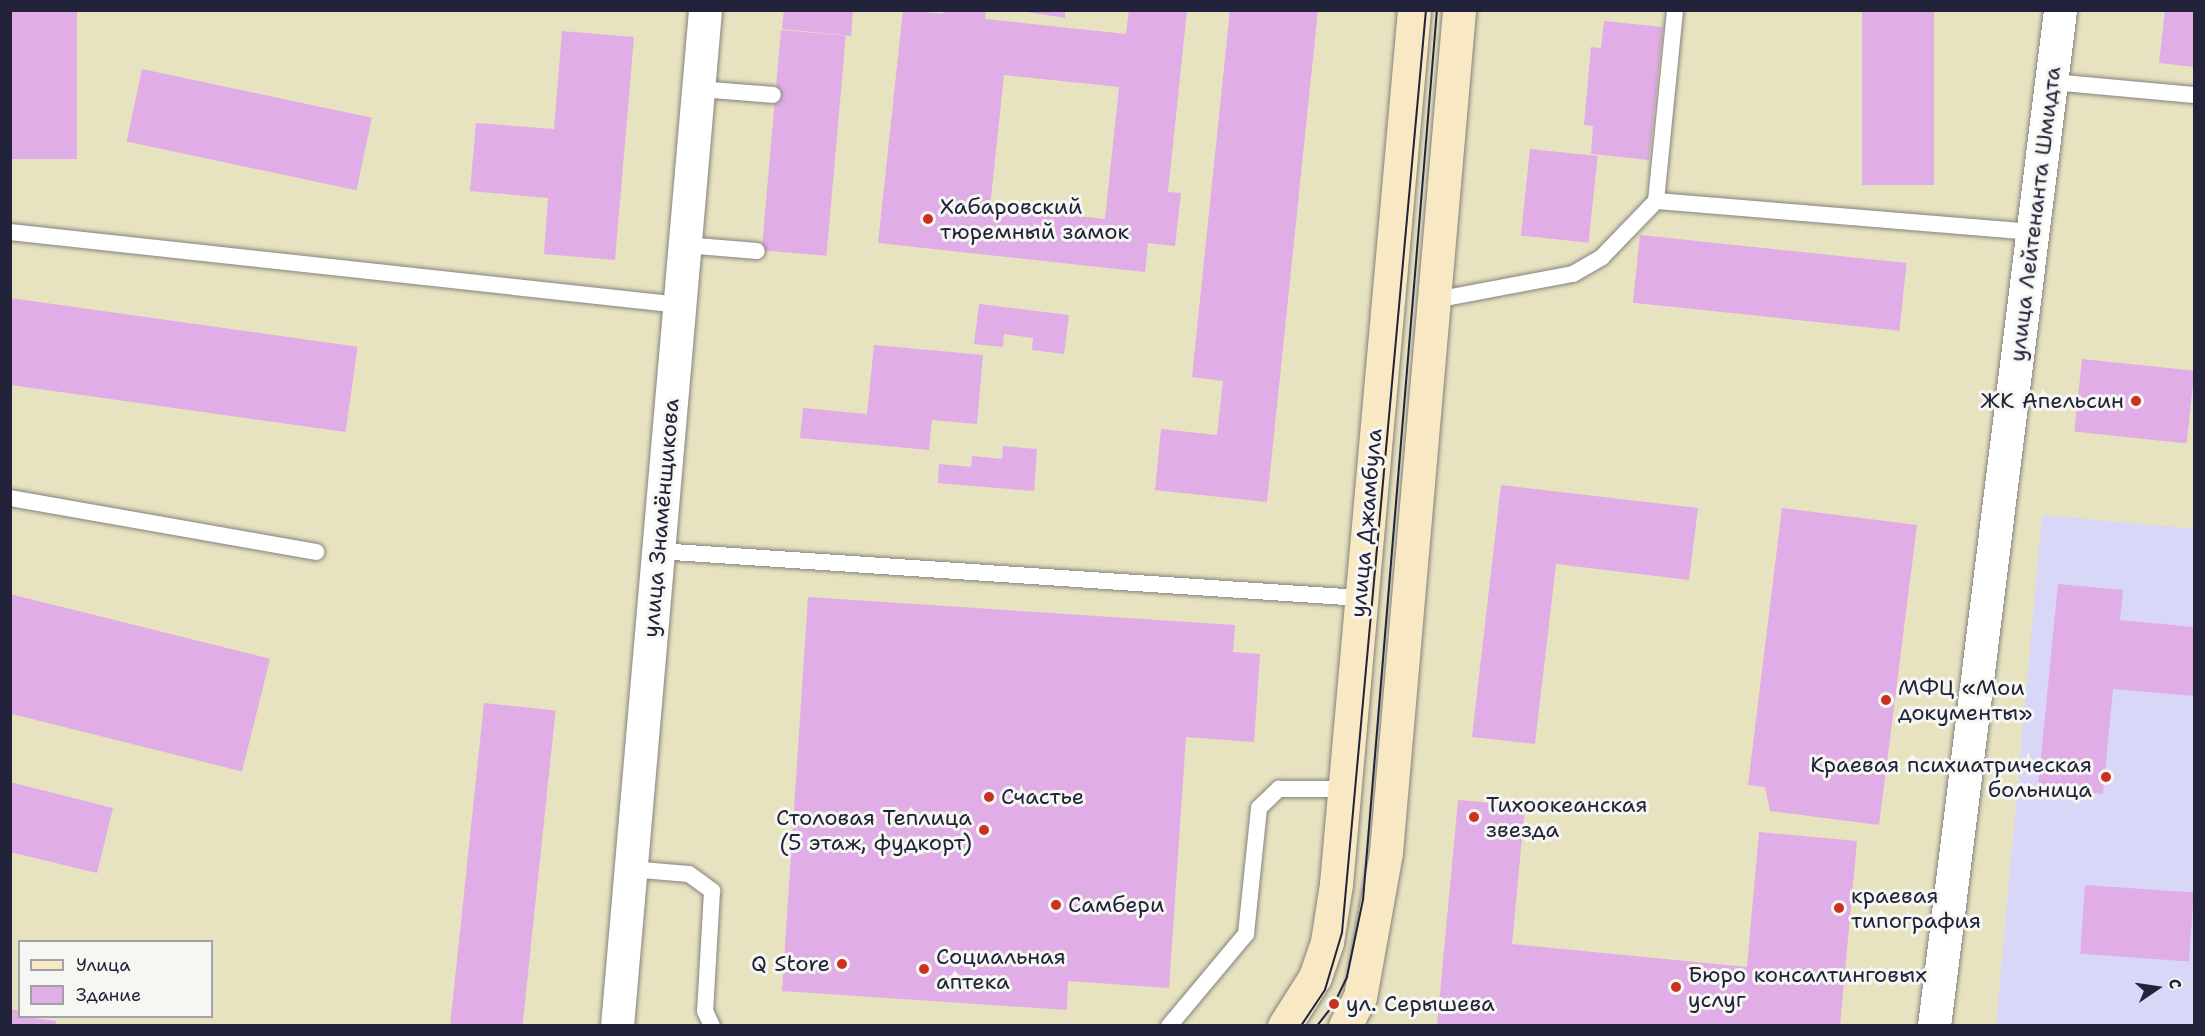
<!DOCTYPE html>
<meta charset="utf-8">
<style>
body{margin:0}
#map{position:relative;width:2205px;height:1036px;overflow:hidden;background:#e7e2c0;font-family:"Shantell Sans",sans-serif}
div>[style]{position:absolute}
.built>*{inset:0;background:#d8d7f8}
.building>*{inset:0;background:#e1ade6;transform-origin:0 0}
.roads{filter:drop-shadow(0 0 2px #84827e) drop-shadow(0 0 2px #84827e)}
.lane>*{height:16px;margin:-8px;padding:0 8px;transform-origin:8px;border-radius:8px;background:#fff}
.street>*{height:33px;margin:-16.5px;padding:0 16.5px;transform-origin:16.5px;border-radius:16.5px;background:#fff}
.secondary>*{height:33px;margin:-16.5px;padding:0 16.5px;transform-origin:16.5px;border-radius:16.5px;background:#f8e8c3}
.tram>*{height:1.5px;margin:-0.75px;padding:0 0.75px;transform-origin:0.75px;border-radius:0.75px;background:#22223b}
.dots>*{width:16px;height:16px;translate:-50% -50%;box-sizing:border-box;border:3px solid #f6f6f2;border-radius:50%}
span{translate:-50% -50%;white-space:nowrap;text-align:center;line-height:1.15;-webkit-text-stroke:6px #f6f6f2;paint-order:stroke}
.poi-label{font-size:22px;color:#22223b}
.left{translate:0 -50%;text-align:left}
.right{translate:-100% -50%;text-align:right}
.street-label{font-size:22px;color:#22223b}
.frame{position:absolute;inset:0;border:12px solid #22223b;pointer-events:none}
.legend{position:absolute;left:18px;top:940px;width:195px;height:78px;box-sizing:border-box;background:#f6f6f2;border:2px solid #a1a1a9;margin:0;padding:8px 10px;list-style:none;font-size:18px;color:#22223b}
.legend li{display:flex;align-items:center;gap:12px;height:30px}
.legend b{width:30px;border:2px solid #a1a1a9}
.north{position:absolute;left:2127px;top:958px;width:60px;height:60px;-webkit-text-stroke:4px #f6f6f2;paint-order:stroke;rotate:77deg;font-size:16px;font-weight:700;line-height:24px;text-align:center;color:#22223b}
.north::after{content:'';display:block;margin:auto;width:21px;height:27px;background:#22223b;clip-path:polygon(50% 0,100% 100%,50% 72%,0 100%)}
</style>
<div id="map">
<div class="built">
<i style="clip-path:polygon(2042px 515px,2194px 529px,2194px 1025px,1996px 1026px)"></i>
</div>
<div class="building">
<i style="left:10px;top:10px;width:67px;height:149px"></i>
<i style="clip-path:polygon(784px 10px,853px 10px,851px 36px,782px 29px)"></i>
<i style="clip-path:polygon(evenodd,903px 10px,943px 14px,944px 10px,986px 10px,985px 19px,1126px 34px,1129px 10px,1187px 10px,1168px 192px,1181px 193px,1175px 246px,1148px 243px,1145px 272px,878px 243px,903px 10px,1004px 75px,1119px 87px,1105px 219px,990px 207px,1004px 75px)"></i>
<i style="clip-path:polygon(1014px 10px,1065px 10px,1065px 18px)"></i>
<i style="clip-path:polygon(1230px 10px,1318px 10px,1267px 502px,1155px 490px,1161px 429px,1217px 435px,1223px 381px,1192px 377px)"></i>
<i style="left:1862px;top:10px;width:72px;height:175px"></i>
<i style="clip-path:polygon(2165px 10px,2194px 10px,2194px 67px,2159px 63px)"></i>
<i style="clip-path:polygon(1604px 21px,1663px 27px,1649px 160px,1591px 154px,1593px 126px,1584px 125px,1591px 47px,1601px 48px)"></i>
<i style="left:781px;top:30px;width:65px;height:221px;rotate:5deg"></i>
<i style="clip-path:polygon(562px 31px,634px 37px,615px 260px,544px 254px,548px 198px,470px 191px,476px 123px,554px 129px)"></i>
<i style="left:142px;top:69px;width:235px;height:74px;rotate:12deg"></i>
<i style="left:1530px;top:149px;width:68px;height:87px;rotate:6deg"></i>
<i style="left:1640px;top:235px;width:268px;height:68px;rotate:6deg"></i>
<i style="left:10px;top:298px;width:351px;height:86px;rotate:8deg"></i>
<i style="clip-path:polygon(979px 304px,1069px 315px,1064px 354px,1032px 350px,1033px 338px,1004px 334px,1003px 347px,974px 344px)"></i>
<i style="clip-path:polygon(874px 345px,983px 355px,977px 424px,932px 420px,929px 450px,800px 438px,803px 408px,867px 414px)"></i>
<i style="left:2082px;top:359px;width:113px;height:73px;rotate:6deg"></i>
<i style="clip-path:polygon(1003px 446px,1037px 449px,1034px 491px,938px 483px,939px 464px,971px 467px,972px 456px,1002px 459px)"></i>
<i style="clip-path:polygon(1501px 485px,1698px 508px,1689px 580px,1556px 564px,1535px 744px,1472px 737px)"></i>
<i style="clip-path:polygon(1782px 508px,1917px 525px,1879px 825px,1770px 811px,1765px 787px,1748px 785px)"></i>
<i style="clip-path:polygon(2058px 584px,2123px 590px,2120px 620px,2194px 627px,2194px 696px,2113px 689px,2103px 794px,2038px 787px)"></i>
<i style="left:10px;top:594px;width:268px;height:116px;rotate:14deg"></i>
<i style="clip-path:polygon(808px 597px,1235px 625px,1233px 652px,1260px 654px,1254px 742px,1186px 737px,1169px 988px,1068px 981px,1067px 1010px,782px 991px)"></i>
<i style="left:484px;top:703px;width:72px;height:325px;rotate:6deg"></i>
<i style="clip-path:polygon(10px 782px,113px 808px,97px 873px,10px 852px)"></i>
<i style="clip-path:polygon(1458px 800px,1525px 806px,1512px 944px,1747px 967px,1759px 832px,1857px 841px,1840px 1026px,1437px 1026px)"></i>
<i style="left:2085px;top:885px;width:109px;height:69px;rotate:4deg"></i>
<i style="clip-path:polygon(10px 1009px,20px 1011px,20px 1016px,56px 1021px,55px 1026px,10px 1026px)"></i>
</div>
<div class="roads">
<div class="lane">
<i style="left:2052px;top:82px;width:143px;rotate:5.2deg"></i>
<i style="left:699px;top:89px;width:74px;rotate:4.6deg"></i>
<i style="left:1656px;top:201px;width:192px;rotate:-84.3deg"></i>
<i style="left:10px;top:232px;width:674px;rotate:6.22deg"></i>
<i style="left:685px;top:245px;width:72px;rotate:4.8deg"></i>
<i style="left:1435px;top:300px;width:140px;rotate:-10.7deg"></i>
<i style="left:1573px;top:274px;width:34px;rotate:-30deg"></i>
<i style="left:1602px;top:257px;width:78px;rotate:-46deg"></i>
<i style="left:1656px;top:201px;width:379px;rotate:4.7deg"></i>
<i style="left:10px;top:498px;width:311px;rotate:10deg"></i>
<i style="left:658px;top:551px;width:704px;rotate:3.83deg"></i>
<i style="left:630px;top:869px;width:59px;rotate:4.8deg"></i>
<i style="left:689px;top:874px;width:29px;rotate:36deg"></i>
<i style="left:712px;top:891px;width:120px;rotate:93.3deg"></i>
<i style="left:705px;top:1011px;width:17px;rotate:65deg"></i>
<i style="left:1169px;top:1026px;width:120px;rotate:-50.1deg"></i>
<i style="left:1246px;top:934px;width:127px;rotate:-84.1deg"></i>
<i style="left:1259px;top:808px;width:28px;rotate:-44deg"></i>
<i style="left:1279px;top:789px;width:65px"></i>
</div>
<div class="street">
<i style="left:617px;top:1026px;width:1020px;rotate:-85.05deg"></i>
<i style="left:1934px;top:1026px;width:1024px;rotate:-82.93deg"></i>
</div>
<div class="secondary">
<i style="left:1284px;top:1026px;width:58px;rotate:-57.7deg"></i>
<i style="left:1315px;top:977px;width:37px;rotate:-71deg"></i>
<i style="left:1327px;top:942px;width:59px;rotate:-81.2deg"></i>
<i style="left:1336px;top:884px;width:877px;rotate:-84.9deg"></i>
<i style="left:1345px;top:1026px;width:33px;rotate:-63deg"></i>
<i style="left:1360px;top:997px;width:147px;rotate:-79.8deg"></i>
<i style="left:1386px;top:852px;width:845px;rotate:-85.04deg"></i>
</div>
</div>
<div class="tram">
<i style="left:1301px;top:1026px;width:43px;rotate:-56.3deg"></i>
<i style="left:1325px;top:990px;width:59px;rotate:-73.4deg"></i>
<i style="left:1342px;top:933px;width:927px;rotate:-84.8deg"></i>
<i style="left:1317px;top:1026px;width:28px;rotate:-52deg"></i>
<i style="left:1334px;top:1004px;width:30px;rotate:-64deg"></i>
<i style="left:1347px;top:977px;width:79px;rotate:-78.3deg"></i>
<i style="left:1363px;top:900px;width:893px;rotate:-85.25deg"></i>
</div>
<div class="dots">
<i style="left:928px;top:219px;background:#c8321e"></i>
<i style="left:2136px;top:401px;background:#c8321e"></i>
<i style="left:1886px;top:700px;background:#c8321e"></i>
<i style="left:2106px;top:777px;background:#c8321e"></i>
<i style="left:989px;top:797px;background:#c8321e"></i>
<i style="left:1474px;top:817px;background:#c8321e"></i>
<i style="left:984px;top:830px;background:#c8321e"></i>
<i style="left:1056px;top:905px;background:#c8321e"></i>
<i style="left:1839px;top:908px;background:#c8321e"></i>
<i style="left:842px;top:964px;background:#c8321e"></i>
<i style="left:924px;top:969px;background:#c8321e"></i>
<i style="left:1676px;top:987px;background:#c8321e"></i>
<i style="left:1334px;top:1004px;background:#c8321e"></i>
</div>
<div class="poi-label">
<span class="left" style="left:940px;top:219px">Хабаровский<br>тюремный замок</span>
<span class="right" style="left:2124px;top:401px">ЖК Апельсин</span>
<span class="left" style="left:1898px;top:700px">МФЦ «Мои<br>документы»</span>
<span class="right" style="left:2092px;top:777px">Краевая психиатрическая<br>больница</span>
<span class="left" style="left:1001px;top:797px">Счастье</span>
<span class="left" style="left:1486px;top:817px">Тихоокеанская<br>звезда</span>
<span class="right" style="left:972px;top:830px">Столовая Теплица<br>(5 этаж, фудкорт)</span>
<span class="left" style="left:1851px;top:908px">краевая<br>типография</span>
<span class="left" style="left:1068px;top:905px">Самбери</span>
<span class="left" style="left:936px;top:969px">Социальная<br>аптека</span>
<span class="right" style="left:830px;top:964px">Q Store</span>
<span class="left" style="left:1688px;top:987px">Бюро консалтинговых<br>услуг</span>
<span class="left" style="left:1346px;top:1004px">ул. Серышева</span>
</div>
<div class="street-label">
<span style="left:2035px;top:214px;rotate:-83deg">улица Лейтенанта Шмидта</span>
<span style="left:661px;top:518px;rotate:-85deg">улица Знамёнщикова</span>
<span style="left:1366px;top:523px;rotate:-85deg">улица Джамбула</span>
</div>
<div class="frame"></div>
<ul class="legend">
<li><b style="height:8px;background:#f8e8c3"></b>Улица</li>
<li><b style="height:16px;background:#e1ade6"></b>Здание</li>
</ul>
<div class="north">С</div>
</div>
